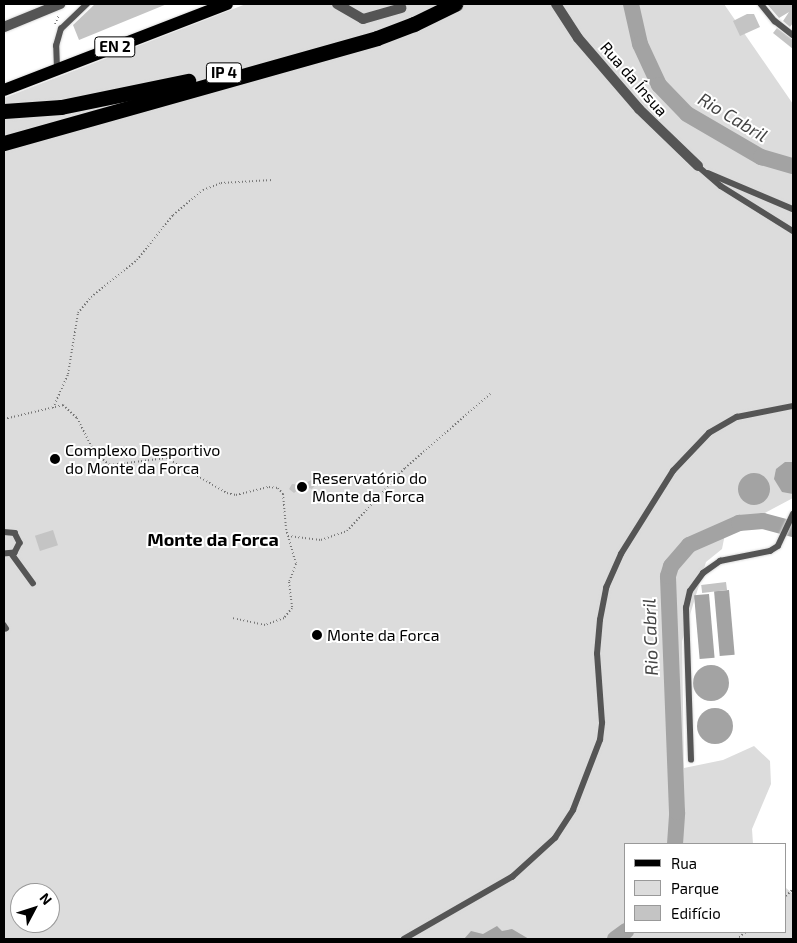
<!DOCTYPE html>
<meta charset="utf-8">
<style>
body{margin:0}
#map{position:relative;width:797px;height:943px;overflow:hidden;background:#fff;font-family:"Exo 2",sans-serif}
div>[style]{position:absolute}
.green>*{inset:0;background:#dcdcdc}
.water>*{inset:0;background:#a3a3a3;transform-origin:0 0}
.round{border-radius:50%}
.river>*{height:16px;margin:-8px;padding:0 8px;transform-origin:8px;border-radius:8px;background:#a3a3a3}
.building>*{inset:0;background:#c4c4c4;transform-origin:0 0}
.path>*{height:2px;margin-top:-1px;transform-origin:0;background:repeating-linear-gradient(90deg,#777 0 1px,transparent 0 3.5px)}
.roads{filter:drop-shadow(0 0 1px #dbdbdb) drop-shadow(0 0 1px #dbdbdb)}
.lane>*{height:5.5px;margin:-2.75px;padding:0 2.75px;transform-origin:2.75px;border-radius:2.75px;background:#555}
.street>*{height:10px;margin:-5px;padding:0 5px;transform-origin:5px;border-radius:5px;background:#555}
.primary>*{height:12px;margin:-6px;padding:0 6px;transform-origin:6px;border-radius:6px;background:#000}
.highway>*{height:15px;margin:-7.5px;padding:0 7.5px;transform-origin:7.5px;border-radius:7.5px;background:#000}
.dots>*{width:14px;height:14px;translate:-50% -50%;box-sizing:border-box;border:2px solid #fff;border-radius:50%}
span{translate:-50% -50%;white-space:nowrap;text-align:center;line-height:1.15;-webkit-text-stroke:4px #fff;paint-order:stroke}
.shield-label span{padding:1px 4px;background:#fff;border:1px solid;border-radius:4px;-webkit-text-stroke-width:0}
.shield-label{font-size:15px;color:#000;font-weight:700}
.street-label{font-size:16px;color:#000}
.poi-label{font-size:16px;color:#000}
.left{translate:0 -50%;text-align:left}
.water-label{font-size:18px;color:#444;font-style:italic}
.neighbourhood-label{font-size:18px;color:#000;font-weight:700}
.frame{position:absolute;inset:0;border:5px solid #000;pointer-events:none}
.legend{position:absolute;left:624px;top:843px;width:162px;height:90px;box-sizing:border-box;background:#fff;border:1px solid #999;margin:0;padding:6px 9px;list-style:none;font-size:15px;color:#000}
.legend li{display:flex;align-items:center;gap:10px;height:25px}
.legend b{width:25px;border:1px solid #999}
.north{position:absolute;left:10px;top:883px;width:50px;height:50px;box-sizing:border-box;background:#fff;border:1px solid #999;border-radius:50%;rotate:50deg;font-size:14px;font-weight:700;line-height:20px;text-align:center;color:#000}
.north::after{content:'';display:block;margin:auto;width:18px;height:22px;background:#000;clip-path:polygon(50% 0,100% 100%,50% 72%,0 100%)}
</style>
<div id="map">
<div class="green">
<i style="clip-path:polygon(evenodd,246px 4px,724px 4px,793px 104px,793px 498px,725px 534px,722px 549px,706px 562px,682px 641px,684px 768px,723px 760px,754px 746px,770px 761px,771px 784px,752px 829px,753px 844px,626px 844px,626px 932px,786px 932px,786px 888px,793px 894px,793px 939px,4px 939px,4px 98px,246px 4px,20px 893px,50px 893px,50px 923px,20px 923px,20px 893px)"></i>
</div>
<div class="water">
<i style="clip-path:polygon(785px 462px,793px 462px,793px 494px,782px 492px,774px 479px,776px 469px)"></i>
<i class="round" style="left:738px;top:473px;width:32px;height:32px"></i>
<i style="left:729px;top:590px;width:65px;height:15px;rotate:85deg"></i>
<i style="left:709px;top:594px;width:64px;height:15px;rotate:85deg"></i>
<i class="round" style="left:693px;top:665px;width:36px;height:36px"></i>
<i class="round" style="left:697px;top:708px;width:36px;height:36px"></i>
<i style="clip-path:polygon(497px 926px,502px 931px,512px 929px,529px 939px,464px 939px,471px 931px,483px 934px)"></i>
</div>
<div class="river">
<i style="left:631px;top:4px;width:41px;rotate:77.3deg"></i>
<i style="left:640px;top:44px;width:45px;rotate:65.1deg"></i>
<i style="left:659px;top:85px;width:40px;rotate:46deg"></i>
<i style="left:687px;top:114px;width:86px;rotate:30.2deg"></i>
<i style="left:761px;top:157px;width:33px;rotate:16deg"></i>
<i style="left:675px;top:844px;width:32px;rotate:-86deg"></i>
<i style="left:677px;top:812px;width:236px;rotate:-92.2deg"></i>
<i style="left:668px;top:576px;width:10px;rotate:-73deg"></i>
<i style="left:671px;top:566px;width:28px;rotate:-49deg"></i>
<i style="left:689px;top:545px;width:55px;rotate:-23.7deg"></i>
<i style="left:739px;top:523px;width:24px;rotate:-5deg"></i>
<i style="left:763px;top:521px;width:31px;rotate:15deg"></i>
<i style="left:615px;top:939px;width:14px;rotate:-36deg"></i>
</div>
<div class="building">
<i style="clip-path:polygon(95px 4px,167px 4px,79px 40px,73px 25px)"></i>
<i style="clip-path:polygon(767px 4px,793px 4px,793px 23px,790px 27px,783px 21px,789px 12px,779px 18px)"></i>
<i style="clip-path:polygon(747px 14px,754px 14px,760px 27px,740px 36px,733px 21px)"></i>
<i style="clip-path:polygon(777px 28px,793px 40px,793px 49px,773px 33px)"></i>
<i style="clip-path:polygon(311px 480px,316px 484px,312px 489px,303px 486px,294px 493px,289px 489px,292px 484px,302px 485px)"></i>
<i style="left:53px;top:530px;width:16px;height:19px;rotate:72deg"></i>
<i style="left:726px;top:582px;width:8px;height:25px;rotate:83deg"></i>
</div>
<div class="path">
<i style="left:55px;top:24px;width:10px;rotate:-66deg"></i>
<i style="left:53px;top:408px;width:37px;rotate:-66deg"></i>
<i style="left:68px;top:374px;width:62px;rotate:-80.7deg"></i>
<i style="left:78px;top:313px;width:21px;rotate:-51deg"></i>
<i style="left:91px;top:297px;width:59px;rotate:-38.8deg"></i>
<i style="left:137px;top:260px;width:58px;rotate:-51.3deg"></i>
<i style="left:173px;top:215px;width:39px;rotate:-40deg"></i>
<i style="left:203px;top:190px;width:19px;rotate:-21deg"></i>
<i style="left:221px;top:183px;width:52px;rotate:-3.3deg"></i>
<i style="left:4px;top:419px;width:61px;rotate:-13.3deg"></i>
<i style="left:63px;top:405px;width:19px;rotate:43deg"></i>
<i style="left:77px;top:418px;width:39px;rotate:63deg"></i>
<i style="left:95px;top:453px;width:19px;rotate:39deg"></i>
<i style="left:110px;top:465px;width:57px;rotate:-7deg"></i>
<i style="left:167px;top:458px;width:69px;rotate:30.3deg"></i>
<i style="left:227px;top:493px;width:9px;rotate:13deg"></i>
<i style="left:236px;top:495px;width:34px;rotate:-14deg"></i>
<i style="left:269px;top:487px;width:9px;rotate:6deg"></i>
<i style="left:278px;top:488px;width:8px;rotate:50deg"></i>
<i style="left:283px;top:494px;width:35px;rotate:85deg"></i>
<i style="left:286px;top:529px;width:36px;rotate:74deg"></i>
<i style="left:296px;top:564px;width:19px;rotate:111deg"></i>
<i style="left:289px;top:582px;width:26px;rotate:83deg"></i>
<i style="left:292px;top:608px;width:13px;rotate:129deg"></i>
<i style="left:284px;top:618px;width:20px;rotate:160deg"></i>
<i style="left:265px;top:625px;width:33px;rotate:-168deg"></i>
<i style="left:288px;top:536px;width:33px;rotate:7deg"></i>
<i style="left:321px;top:540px;width:28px;rotate:-19deg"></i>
<i style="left:347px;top:531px;width:86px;rotate:-47.4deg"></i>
<i style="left:405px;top:468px;width:113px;rotate:-41deg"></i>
<i style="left:786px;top:896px;width:10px;rotate:-45deg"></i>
<i style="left:736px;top:939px;width:12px;rotate:-35deg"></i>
</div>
<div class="roads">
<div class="lane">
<i style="left:761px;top:4px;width:22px;rotate:51deg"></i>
<i style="left:775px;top:21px;width:23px;rotate:38deg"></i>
<i style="left:57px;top:69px;width:23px;rotate:-92deg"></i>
<i style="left:56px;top:46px;width:18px;rotate:-74deg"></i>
<i style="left:61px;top:29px;width:36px;rotate:-44deg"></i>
<i style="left:698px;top:166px;width:30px;rotate:41deg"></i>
<i style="left:721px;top:186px;width:85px;rotate:32deg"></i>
<i style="left:708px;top:173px;width:92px;rotate:23deg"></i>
<i style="left:4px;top:532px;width:11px;rotate:5deg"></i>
<i style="left:15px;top:533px;width:11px;rotate:63deg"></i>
<i style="left:20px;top:543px;width:11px;rotate:117deg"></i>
<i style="left:15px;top:553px;width:11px;rotate:175deg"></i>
<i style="left:12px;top:554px;width:36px;rotate:54deg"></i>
<i style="left:4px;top:625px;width:4px;rotate:56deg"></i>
<i style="left:691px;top:760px;width:152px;rotate:-91.9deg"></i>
<i style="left:686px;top:608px;width:17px;rotate:-77deg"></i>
<i style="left:690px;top:591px;width:22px;rotate:-54deg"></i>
<i style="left:703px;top:573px;width:21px;rotate:-35deg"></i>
<i style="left:720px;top:561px;width:51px;rotate:-11.3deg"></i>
<i style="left:770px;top:551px;width:9px;rotate:-32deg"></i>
<i style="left:778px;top:546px;width:35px;rotate:-65deg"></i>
<i style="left:404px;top:939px;width:125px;rotate:-29.9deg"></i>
<i style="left:512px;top:877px;width:58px;rotate:-42.2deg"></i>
<i style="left:555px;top:838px;width:33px;rotate:-57deg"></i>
<i style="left:573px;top:810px;width:75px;rotate:-68.9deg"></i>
<i style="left:600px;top:740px;width:17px;rotate:-83deg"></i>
<i style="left:602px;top:723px;width:69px;rotate:-94.1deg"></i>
<i style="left:597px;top:654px;width:34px;rotate:-85deg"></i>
<i style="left:600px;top:620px;width:33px;rotate:-79deg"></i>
<i style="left:606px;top:588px;width:37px;rotate:-66deg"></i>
<i style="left:621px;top:554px;width:98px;rotate:-57.9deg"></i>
<i style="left:673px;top:471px;width:52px;rotate:-46.5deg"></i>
<i style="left:709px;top:433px;width:32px;rotate:-30deg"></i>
<i style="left:737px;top:417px;width:57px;rotate:-11.1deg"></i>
</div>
<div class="street">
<i style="left:337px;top:4px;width:30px;rotate:30deg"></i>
<i style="left:363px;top:19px;width:40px;rotate:-16deg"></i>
<i style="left:556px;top:4px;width:40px;rotate:57.1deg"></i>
<i style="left:578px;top:38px;width:94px;rotate:49.3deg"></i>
<i style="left:639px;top:109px;width:82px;rotate:44deg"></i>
<i style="left:4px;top:27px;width:61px;rotate:-22.3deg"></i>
</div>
<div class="primary">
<i style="left:4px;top:90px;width:239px;rotate:-21.1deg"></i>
</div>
<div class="highway">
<i style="left:4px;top:111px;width:57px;rotate:-4deg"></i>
<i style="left:61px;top:107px;width:130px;rotate:-11.6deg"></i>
<i style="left:4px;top:143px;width:387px;rotate:-15.7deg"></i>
<i style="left:377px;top:38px;width:40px;rotate:-21deg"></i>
<i style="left:414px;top:24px;width:46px;rotate:-26deg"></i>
</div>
</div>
<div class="dots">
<i style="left:55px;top:459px;background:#000"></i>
<i style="left:302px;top:487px;background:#000"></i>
<i style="left:317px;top:635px;background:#000"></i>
</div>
<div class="shield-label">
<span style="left:115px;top:47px">EN 2</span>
<span style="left:224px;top:73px">IP 4</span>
</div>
<div class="street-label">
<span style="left:634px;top:79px;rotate:49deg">Rua da Ínsua</span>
</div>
<div class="poi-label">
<span class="left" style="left:65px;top:459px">Complexo Desportivo<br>do Monte da Forca</span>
<span class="left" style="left:312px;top:487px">Reservatório do<br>Monte da Forca</span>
<span class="left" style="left:327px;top:635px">Monte da Forca</span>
</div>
<div class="water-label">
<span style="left:733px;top:117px;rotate:31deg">Rio Cabril</span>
<span style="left:650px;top:637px;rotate:-92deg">Rio Cabril</span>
</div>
<div class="neighbourhood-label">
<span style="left:213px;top:539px">Monte da Forca</span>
</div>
<div class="frame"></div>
<ul class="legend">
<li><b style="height:6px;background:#000"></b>Rua</li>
<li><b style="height:14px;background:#dcdcdc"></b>Parque</li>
<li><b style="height:14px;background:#c4c4c4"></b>Edifício</li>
</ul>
<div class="north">N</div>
</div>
